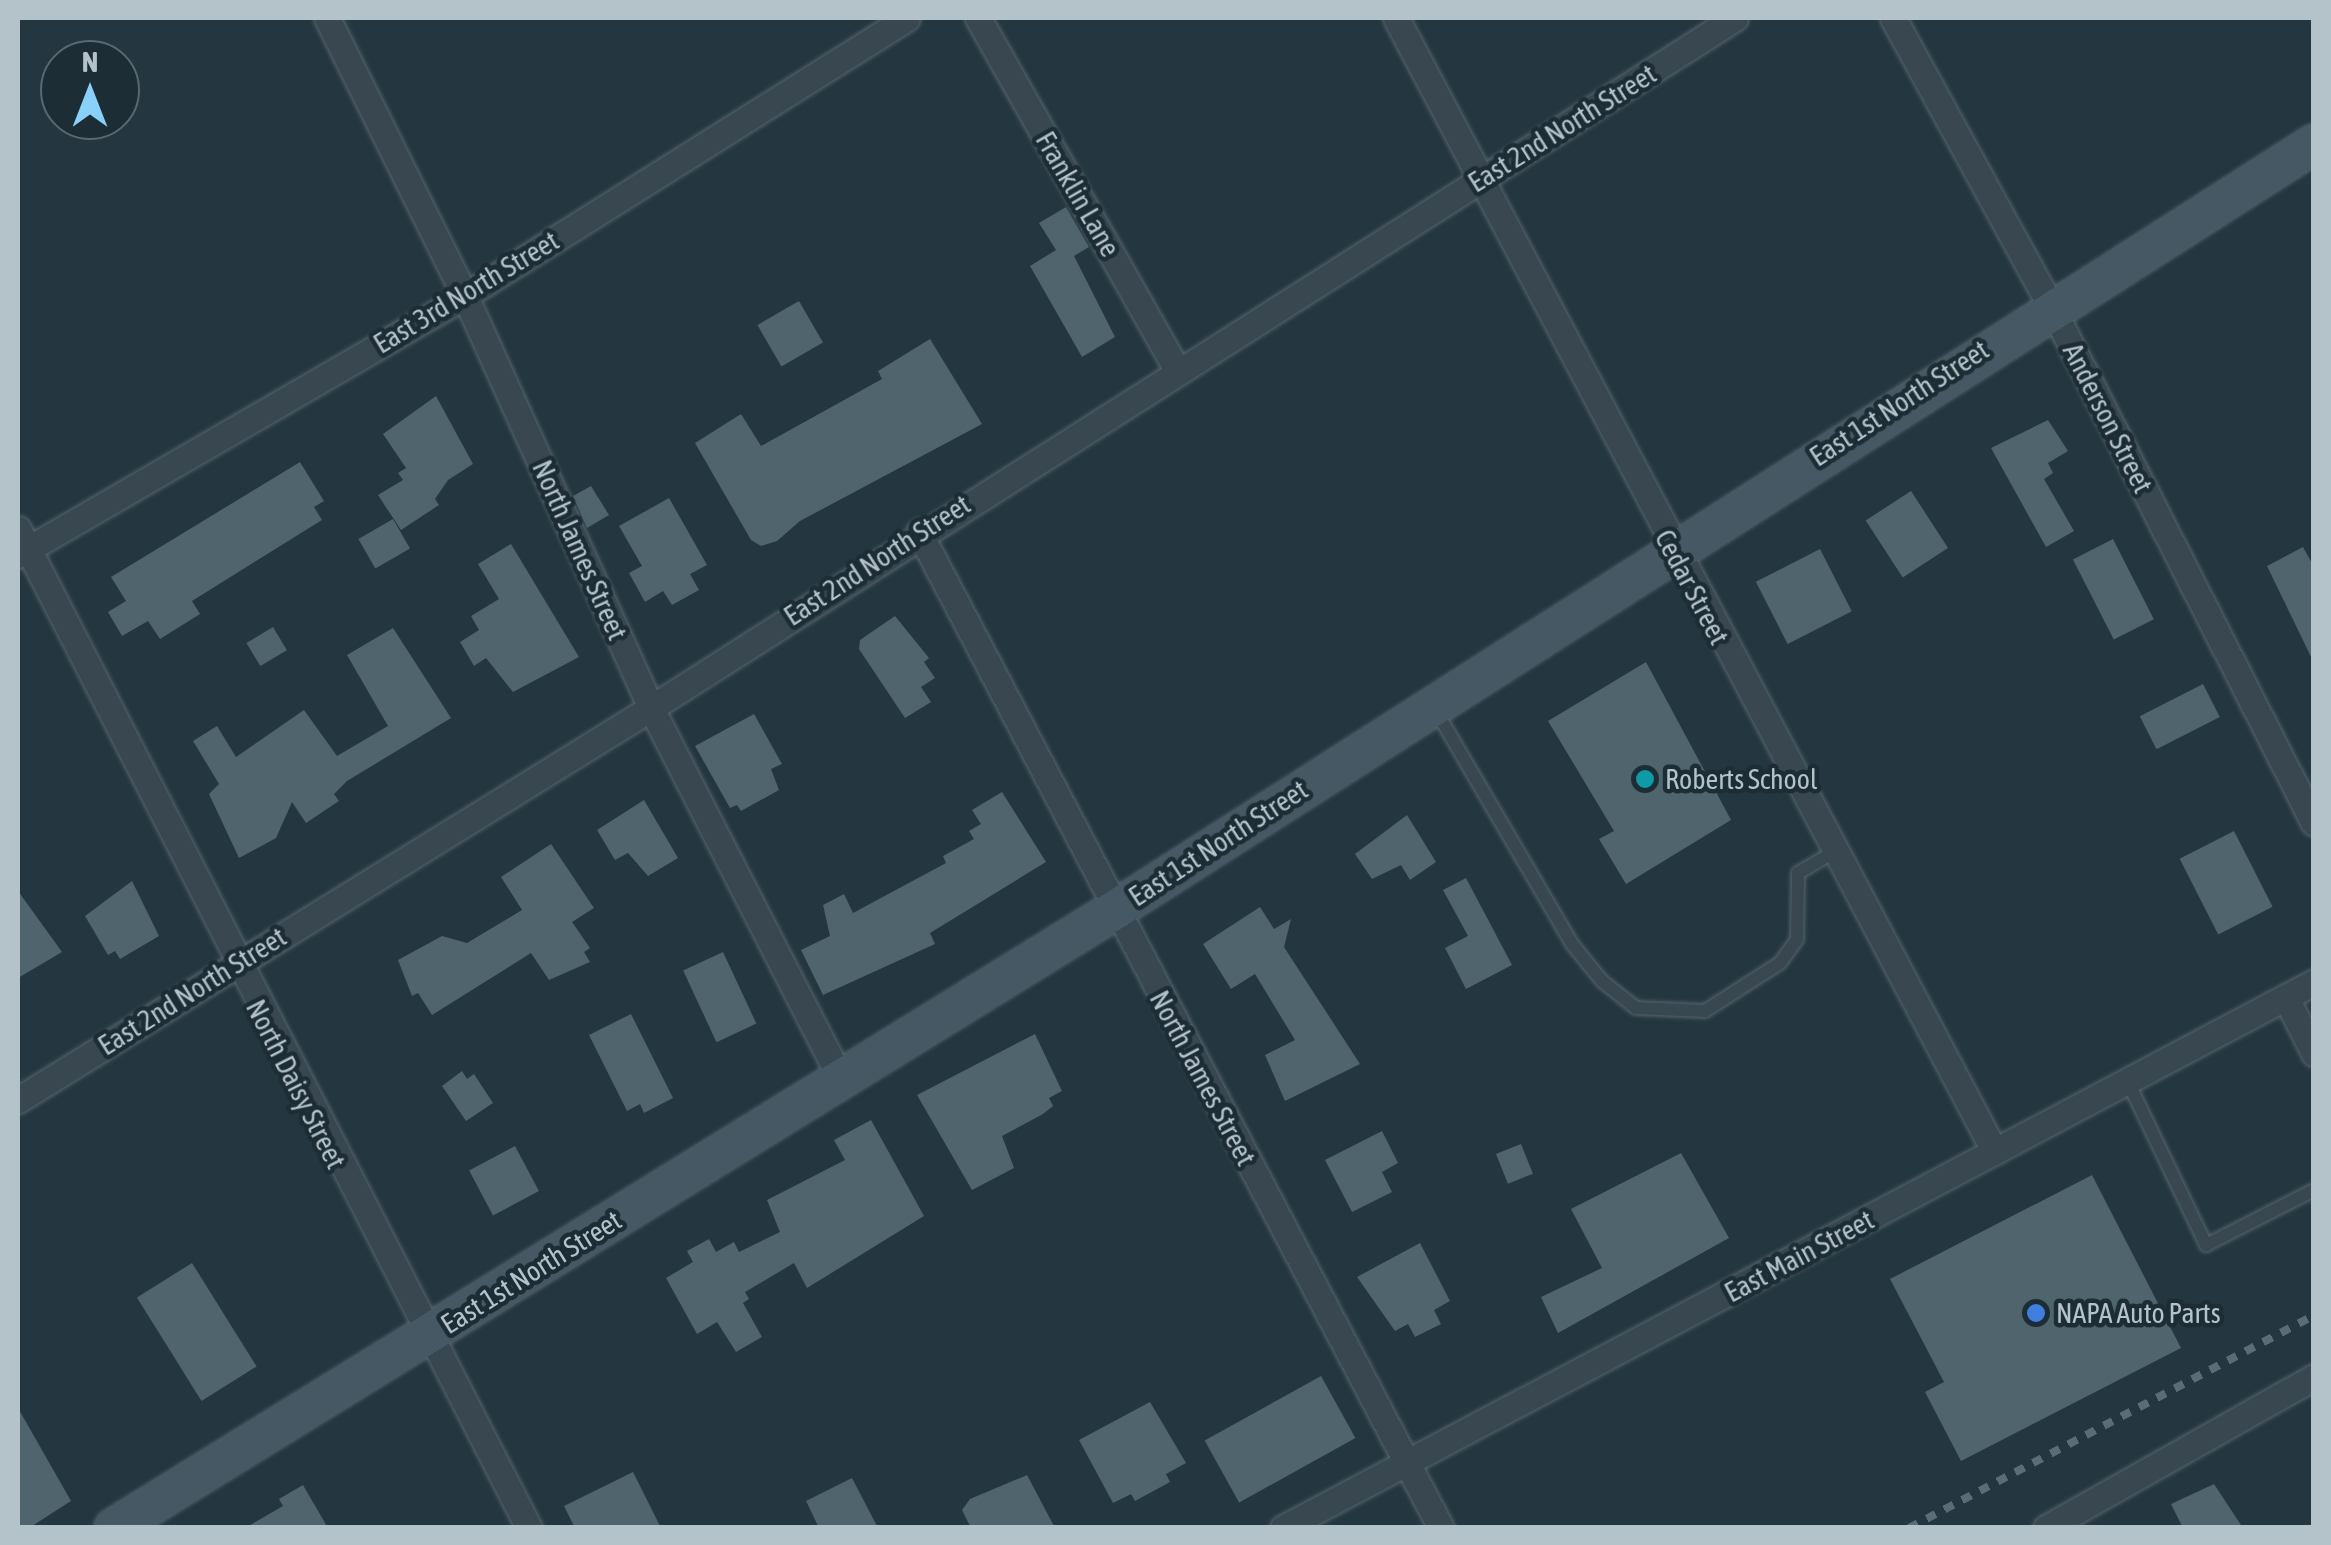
<!DOCTYPE html>
<style>
body{margin:0}
#map{position:relative;width:2331px;height:1545px;overflow:hidden;background:#243740;font-family:"Asap Condensed",sans-serif}
div>[style]{position:absolute}
.building>*{inset:0;background:#4f646d;transform-origin:0 0}
.roads{filter:drop-shadow(0 0 2px #56656d) drop-shadow(0 0 2px #56656d)}
.service>*{height:12px;margin:-6px;padding:0 6px;transform-origin:6px;border-radius:6px;background:#384750}
.minor>*{height:25px;margin:-12.5px;padding:0 12.5px;transform-origin:12.5px;border-radius:12.5px;background:#384750}
.secondary>*{height:38px;margin:-19px;padding:0 19px;transform-origin:19px;border-radius:19px;background:#465863}
.rail>*{height:8px;margin-top:-4px;transform-origin:0;background:repeating-linear-gradient(90deg,#5a6d77 0 10px,transparent 0 20px)}
.dots>*{width:28px;height:28px;translate:-50% -50%;box-sizing:border-box;border:5px solid #1d2d35;border-radius:50%}
span{translate:-50% -50%;white-space:nowrap;text-align:center;line-height:1.15;-webkit-text-stroke:9px #1d2d35;paint-order:stroke}
.street-label{font-size:28px;color:#b4c2ca}
.poi-label{font-size:28px;color:#b4c2ca}
.left{translate:0 -50%;text-align:left}
.frame{position:absolute;inset:0;border:20px solid #b4c2ca;pointer-events:none}
.north{position:absolute;left:40px;top:40px;width:100px;height:100px;box-sizing:border-box;background:#1d2d35;border:2px solid #596971;border-radius:50%;rotate:0deg;font-size:28px;font-weight:700;line-height:40px;text-align:center;color:#b4c2ca}
.north::after{content:'';display:block;margin:auto;width:35px;height:45px;background:#89d0fb;clip-path:polygon(50% 0,100% 100%,50% 72%,0 100%)}
</style>
<div id="map">
<div class="building">
<i style="clip-path:polygon(1066px 207px,1089px 247px,1074px 256px,1115px 337px,1082px 357px,1030px 266px,1056px 250px,1039px 223px)"></i>
<i style="left:799px;top:301px;width:48px;height:48px;rotate:60deg"></i>
<i style="clip-path:polygon(930px 339px,982px 424px,800px 521px,777px 541px,761px 546px,751px 540px,695px 443px,741px 414px,761px 446px,882px 379px,878px 371px)"></i>
<i style="clip-path:polygon(436px 396px,473px 464px,448px 480px,435px 499px,439px 505px,401px 530px,378px 495px,403px 480px,398px 473px,406px 468px,383px 434px)"></i>
<i style="clip-path:polygon(2048px 420px,2068px 451px,2048px 463px,2053px 473px,2044px 479px,2074px 531px,2046px 547px,1991px 448px)"></i>
<i style="clip-path:polygon(300px 462px,324px 501px,314px 507px,322px 520px,192px 601px,200px 614px,160px 639px,148px 621px,122px 636px,108px 612px,126px 601px,111px 577px)"></i>
<i style="clip-path:polygon(591px 486px,609px 515px,587px 528px,573px 496px)"></i>
<i style="left:1911px;top:491px;width:68px;height:54px;rotate:57deg"></i>
<i style="clip-path:polygon(669px 498px,707px 565px,690px 574px,699px 590px,672px 605px,663px 591px,645px 602px,629px 573px,642px 566px,619px 526px)"></i>
<i style="left:393px;top:519px;width:34px;height:40px;rotate:60deg"></i>
<i style="left:2113px;top:539px;width:90px;height:45px;rotate:63deg"></i>
<i style="clip-path:polygon(511px 544px,579px 657px,513px 692px,486px 658px,474px 666px,460px 642px,479px 630px,471px 616px,499px 599px,478px 564px)"></i>
<i style="clip-path:polygon(2303px 547px,2314px 567px,2314px 663px,2267px 566px)"></i>
<i style="left:1820px;top:549px;width:70px;height:72px;rotate:63deg"></i>
<i style="clip-path:polygon(895px 616px,929px 658px,924px 662px,935px 678px,921px 687px,931px 702px,905px 718px,859px 649px,860px 640px)"></i>
<i style="left:273px;top:627px;width:27px;height:31px;rotate:59deg"></i>
<i style="clip-path:polygon(393px 628px,451px 718px,347px 781px,334px 794px,339px 801px,306px 823px,292px 802px,276px 838px,239px 858px,209px 794px,219px 784px,193px 741px,217px 726px,236px 757px,304px 710px,337px 756px,388px 726px,347px 655px)"></i>
<i style="clip-path:polygon(1646px 662px,1731px 820px,1626px 884px,1599px 839px,1614px 831px,1548px 721px)"></i>
<i style="left:2203px;top:684px;width:37px;height:71px;rotate:63deg"></i>
<i style="clip-path:polygon(754px 714px,782px 764px,771px 769px,779px 790px,741px 811px,737px 805px,730px 808px,695px 746px)"></i>
<i style="clip-path:polygon(1002px 792px,1046px 862px,930px 933px,935px 944px,823px 995px,801px 950px,830px 936px,823px 905px,844px 894px,853px 913px,946px 863px,943px 856px,974px 839px,969px 831px,981px 824px,972px 810px)"></i>
<i style="clip-path:polygon(644px 800px,678px 858px,648px 876px,628px 853px,615px 860px,597px 830px)"></i>
<i style="clip-path:polygon(1407px 815px,1436px 862px,1410px 880px,1401px 865px,1372px 879px,1355px 854px)"></i>
<i style="left:2234px;top:831px;width:85px;height:61px;rotate:63deg"></i>
<i style="clip-path:polygon(551px 844px,594px 908px,572px 922px,590px 948px,584px 952px,590px 962px,549px 980px,531px 953px,432px 1015px,418px 993px,412px 996px,398px 960px,442px 936px,467px 943px,522px 910px,501px 877px)"></i>
<i style="clip-path:polygon(1466px 878px,1512px 965px,1466px 989px,1445px 948px,1468px 936px,1443px 890px)"></i>
<i style="clip-path:polygon(132px 881px,159px 936px,120px 959px,115px 951px,108px 955px,85px 916px)"></i>
<i style="clip-path:polygon(18px 891px,62px 952px,18px 978px)"></i>
<i style="clip-path:polygon(1260px 907px,1274px 929px,1291px 919px,1284px 947px,1360px 1064px,1285px 1101px,1265px 1055px,1295px 1040px,1255px 974px,1231px 989px,1203px 944px)"></i>
<i style="left:723px;top:952px;width:79px;height:44px;rotate:65deg"></i>
<i style="clip-path:polygon(631px 1014px,673px 1098px,644px 1113px,640px 1104px,627px 1111px,589px 1035px)"></i>
<i style="clip-path:polygon(1035px 1034px,1062px 1091px,1049px 1098px,1053px 1106px,1043px 1114px,1002px 1136px,1014px 1168px,972px 1190px,917px 1095px)"></i>
<i style="clip-path:polygon(462px 1071px,467px 1079px,474px 1074px,493px 1103px,466px 1121px,442px 1086px)"></i>
<i style="clip-path:polygon(871px 1120px,924px 1216px,807px 1288px,794px 1263px,745px 1292px,749px 1299px,743px 1303px,762px 1337px,736px 1352px,717px 1322px,697px 1334px,666px 1278px,693px 1262px,687px 1251px,709px 1239px,716px 1252px,734px 1242px,739px 1252px,780px 1232px,767px 1200px,845px 1160px,834px 1140px)"></i>
<i style="clip-path:polygon(1382px 1131px,1398px 1163px,1382px 1172px,1392px 1192px,1352px 1212px,1325px 1160px)"></i>
<i style="left:1521px;top:1144px;width:32px;height:27px;rotate:68deg"></i>
<i style="left:515px;top:1146px;width:51px;height:52px;rotate:62deg"></i>
<i style="clip-path:polygon(1681px 1153px,1729px 1238px,1558px 1333px,1541px 1297px,1602px 1268px,1571px 1209px)"></i>
<i style="clip-path:polygon(2092px 1175px,2181px 1348px,1961px 1461px,1925px 1392px,1944px 1382px,1890px 1279px)"></i>
<i style="clip-path:polygon(1420px 1243px,1450px 1301px,1434px 1310px,1441px 1324px,1415px 1337px,1408px 1324px,1395px 1331px,1357px 1277px)"></i>
<i style="left:192px;top:1263px;width:122px;height:65px;rotate:58deg"></i>
<i style="left:1321px;top:1376px;width:71px;height:133px;rotate:61deg"></i>
<i style="clip-path:polygon(1150px 1402px,1186px 1463px,1166px 1474px,1170px 1482px,1135px 1501px,1131px 1494px,1113px 1503px,1079px 1440px)"></i>
<i style="clip-path:polygon(18px 1408px,71px 1501px,29px 1528px,18px 1528px)"></i>
<i style="clip-path:polygon(633px 1472px,661px 1528px,575px 1528px,564px 1506px)"></i>
<i style="clip-path:polygon(1027px 1475px,1055px 1528px,971px 1528px,962px 1510px,970px 1499px)"></i>
<i style="clip-path:polygon(852px 1478px,878px 1528px,819px 1528px,806px 1501px)"></i>
<i style="clip-path:polygon(2214px 1484px,2243px 1528px,2183px 1528px,2171px 1504px)"></i>
<i style="clip-path:polygon(303px 1485px,328px 1528px,245px 1528px,283px 1506px,279px 1499px)"></i>
</div>
<div class="roads">
<div class="service">
<i style="left:1436px;top:711px;width:270px;rotate:59.7deg"></i>
<i style="left:1572px;top:944px;width:48px;rotate:51deg"></i>
<i style="left:1602px;top:981px;width:43px;rotate:38.5deg"></i>
<i style="left:1636px;top:1008px;width:69px;rotate:2.5deg"></i>
<i style="left:1705px;top:1011px;width:89px;rotate:-32.6deg"></i>
<i style="left:1780px;top:963px;width:29px;rotate:-54deg"></i>
<i style="left:1797px;top:940px;width:67px;rotate:-89.1deg"></i>
<i style="left:1798px;top:873px;width:42px;rotate:-30.3deg"></i>
<i style="left:2128px;top:1082px;width:181px;rotate:64.4deg"></i>
<i style="left:2206px;top:1245px;width:121px;rotate:-27deg"></i>
</div>
<div class="minor">
<i style="left:327px;top:18px;width:310px;rotate:63.6deg"></i>
<i style="left:465px;top:296px;width:452px;rotate:65.7deg"></i>
<i style="left:651px;top:708px;width:415px;rotate:62.9deg"></i>
<i style="left:978px;top:18px;width:406px;rotate:60.5deg"></i>
<i style="left:1396px;top:18px;width:1282px;rotate:62.16deg"></i>
<i style="left:1893px;top:18px;width:328px;rotate:61.3deg"></i>
<i style="left:2051px;top:306px;width:580px;rotate:63.04deg"></i>
<i style="left:18px;top:529px;width:1122px;rotate:62.91deg"></i>
<i style="left:919px;top:532px;width:1124px;rotate:62.34deg"></i>
<i style="left:18px;top:555px;width:517px;rotate:-30.09deg"></i>
<i style="left:465px;top:296px;width:522px;rotate:-32.17deg"></i>
<i style="left:2286px;top:998px;width:62px;rotate:63deg"></i>
<i style="left:18px;top:1100px;width:745px;rotate:-31.77deg"></i>
<i style="left:651px;top:708px;width:1285px;rotate:-32.48deg"></i>
<i style="left:1283px;top:1528px;width:1167px;rotate:-27.9deg"></i>
<i style="left:2046px;top:1528px;width:308px;rotate:-29.4deg"></i>
</div>
<div class="secondary">
<i style="left:114px;top:1528px;width:1176px;rotate:-31.69deg"></i>
<i style="left:1115px;top:910px;width:1423px;rotate:-32.57deg"></i>
</div>
</div>
<div class="rail">
<i style="left:1909px;top:1528px;width:458px;rotate:-27.7deg"></i>
</div>
<div class="dots">
<i style="left:1645px;top:779px;background:#0f9aa8"></i>
<i style="left:2036px;top:1313px;background:#3f7fe0"></i>
</div>
<div class="street-label">
<span style="left:1562px;top:128px;rotate:-32deg">East 2nd North Street</span>
<span style="left:1078px;top:194px;rotate:60deg">Franklin Lane</span>
<span style="left:466px;top:292px;rotate:-31deg">East 3rd North Street</span>
<span style="left:1899px;top:403px;rotate:-33deg">East 1st North Street</span>
<span style="left:2108px;top:418px;rotate:63deg">Anderson Street</span>
<span style="left:580px;top:550px;rotate:66deg">North James Street</span>
<span style="left:877px;top:560px;rotate:-33deg">East 2nd North Street</span>
<span style="left:1692px;top:587px;rotate:62deg">Cedar Street</span>
<span style="left:1218px;top:843px;rotate:-33deg">East 1st North Street</span>
<span style="left:192px;top:991px;rotate:-32deg">East 2nd North Street</span>
<span style="left:1203px;top:1078px;rotate:62deg">North James Street</span>
<span style="left:296px;top:1084px;rotate:63deg">North Daisy Street</span>
<span style="left:1799px;top:1256px;rotate:-28deg">East Main Street</span>
<span style="left:531px;top:1272px;rotate:-32deg">East 1st North Street</span>
</div>
<div class="poi-label">
<span class="left" style="left:1665px;top:779px">Roberts School</span>
<span class="left" style="left:2056px;top:1313px">NAPA Auto Parts</span>
</div>
<div class="frame"></div>
<div class="north">N</div>
</div>
